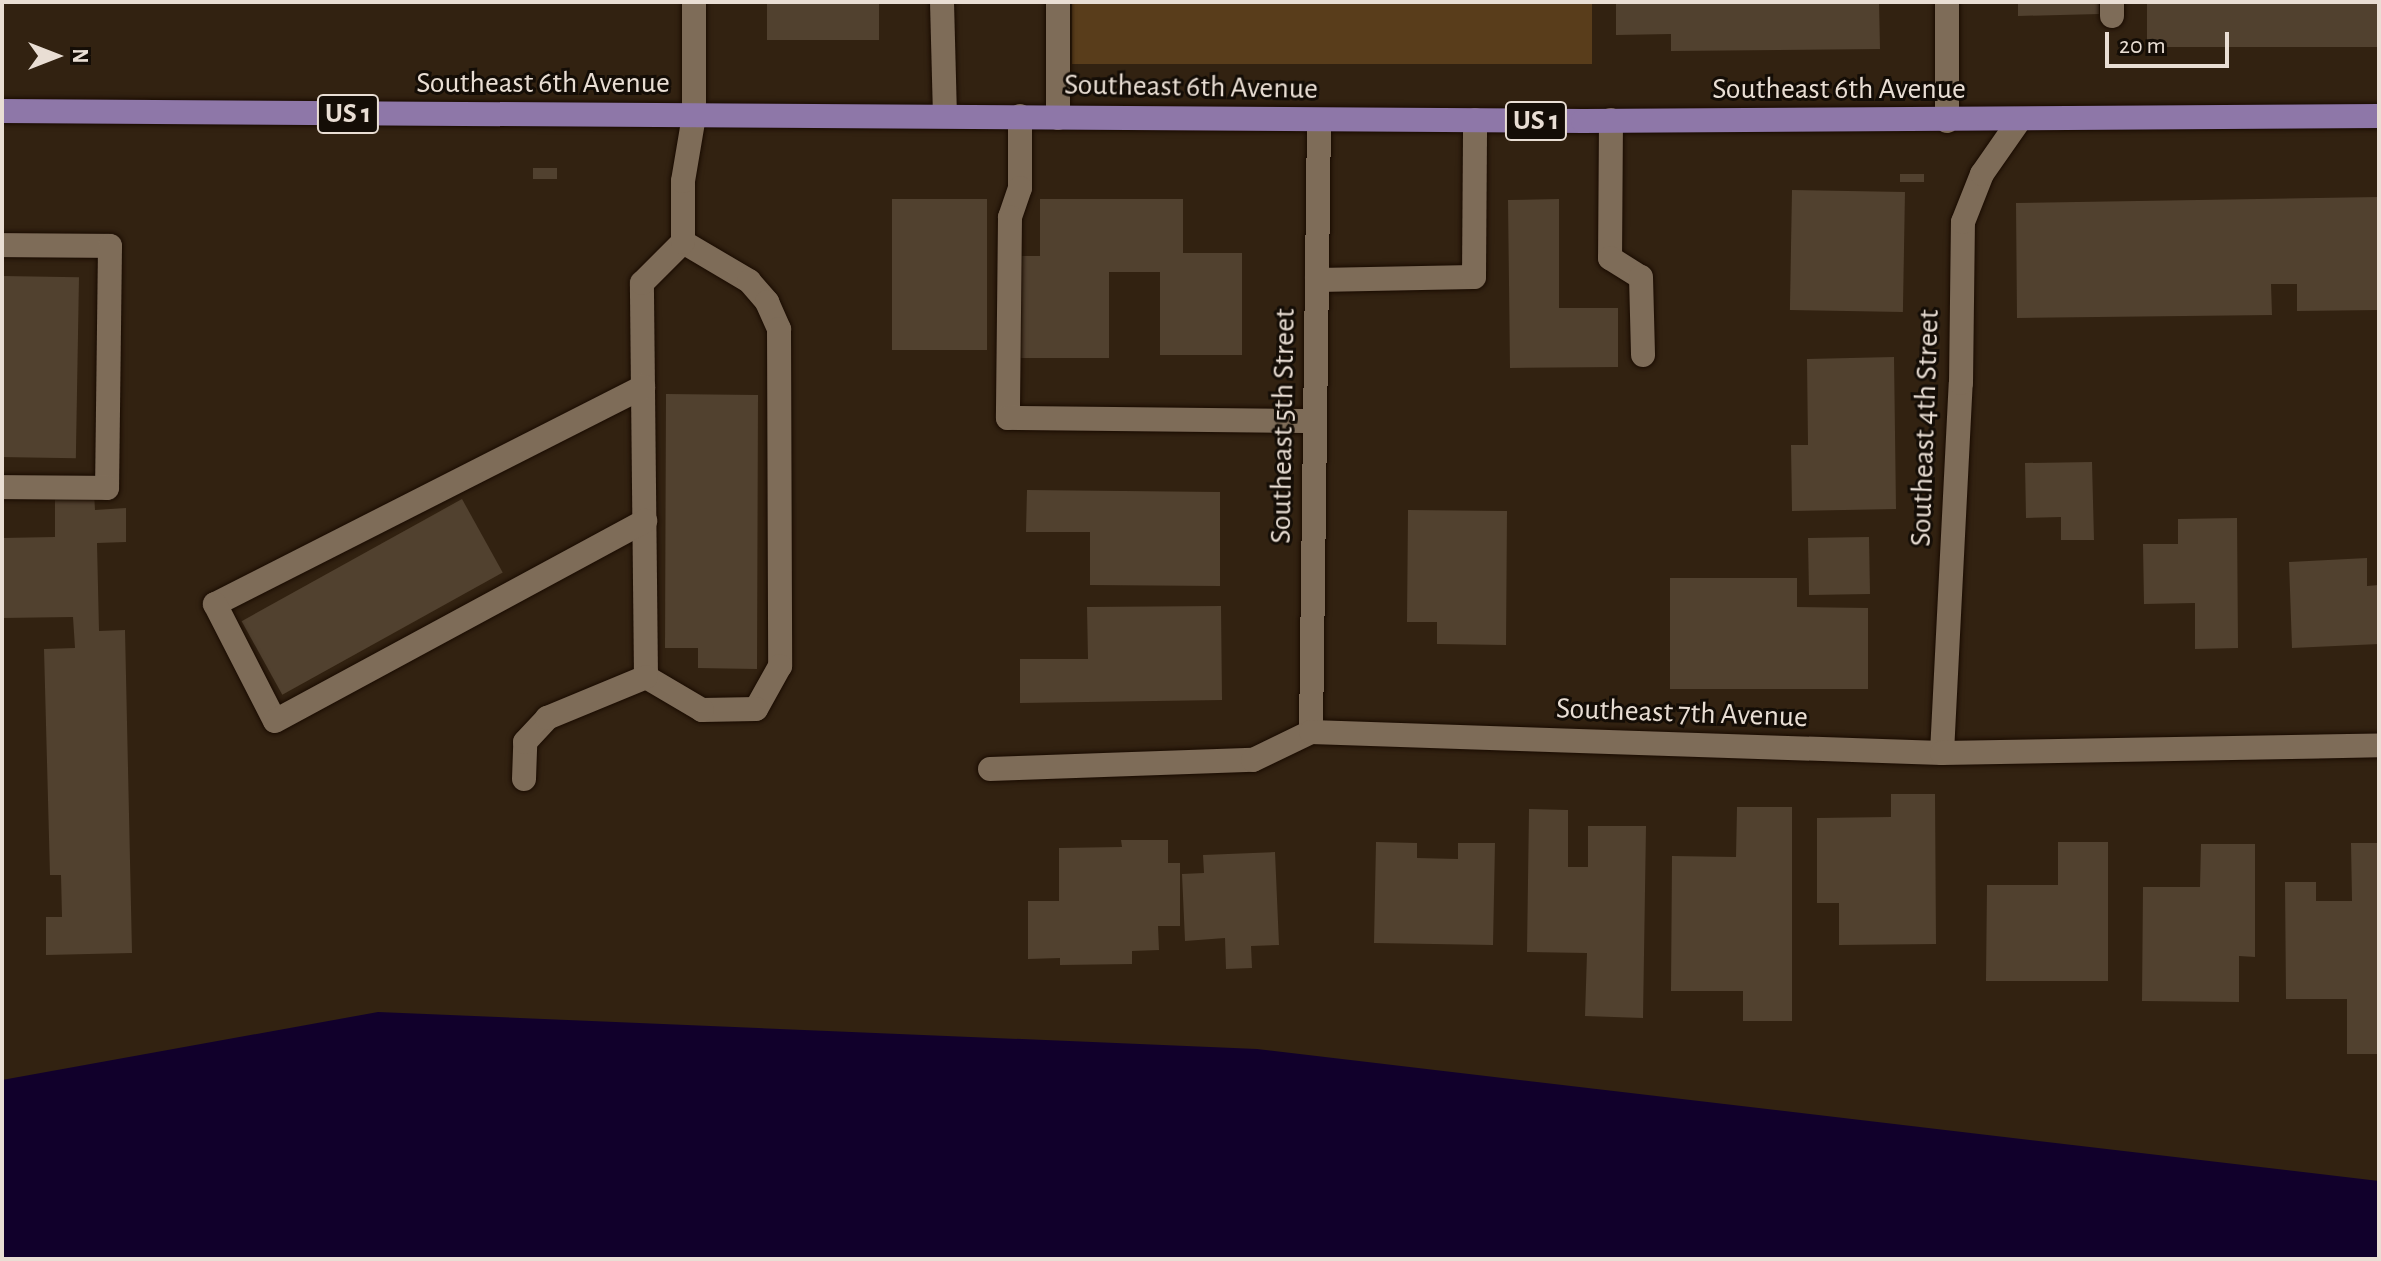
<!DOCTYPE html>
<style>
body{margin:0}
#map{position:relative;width:2381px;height:1261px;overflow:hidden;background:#322211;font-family:"Alegreya Sans",sans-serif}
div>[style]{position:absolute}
.green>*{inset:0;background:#593d1b;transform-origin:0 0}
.water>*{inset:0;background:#11002b}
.building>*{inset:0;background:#51412f;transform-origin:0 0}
.roads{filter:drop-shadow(0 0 2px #190b00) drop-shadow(0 0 2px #190b00)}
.minor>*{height:24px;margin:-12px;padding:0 12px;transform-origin:12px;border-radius:12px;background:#7e6c58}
.major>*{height:24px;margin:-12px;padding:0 12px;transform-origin:12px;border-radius:12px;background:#8e77a8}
span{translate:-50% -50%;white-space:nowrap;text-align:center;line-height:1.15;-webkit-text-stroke:6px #140d06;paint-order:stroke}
.shield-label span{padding:2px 6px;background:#140d06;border:2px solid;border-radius:6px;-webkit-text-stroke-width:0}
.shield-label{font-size:28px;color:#e9ded4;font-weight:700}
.street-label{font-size:30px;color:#e9ded4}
.frame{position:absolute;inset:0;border:4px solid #e9ded4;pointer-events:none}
.north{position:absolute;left:16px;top:16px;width:80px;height:80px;-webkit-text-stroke:6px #140d06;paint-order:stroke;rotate:90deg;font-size:22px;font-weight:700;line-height:32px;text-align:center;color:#e9ded4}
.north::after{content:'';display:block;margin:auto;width:28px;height:36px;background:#e9ded4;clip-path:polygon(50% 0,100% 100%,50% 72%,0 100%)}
.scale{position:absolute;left:2105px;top:32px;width:124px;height:36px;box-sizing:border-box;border:4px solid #e9ded4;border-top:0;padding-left:10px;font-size:24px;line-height:28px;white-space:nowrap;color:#e9ded4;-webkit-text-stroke:6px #140d06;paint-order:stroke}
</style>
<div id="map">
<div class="green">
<i style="left:1072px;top:2px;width:520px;height:62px"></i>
</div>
<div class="water">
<i style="clip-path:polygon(378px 1012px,1257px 1049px,2379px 1181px,2379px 1259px,2px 1259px,2px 1080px)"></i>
</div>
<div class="building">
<i style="left:767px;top:2px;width:112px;height:38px"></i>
<i style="clip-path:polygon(1616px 2px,1879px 2px,1880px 49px,1671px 51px,1671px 34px,1616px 35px)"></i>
<i style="clip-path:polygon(2018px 2px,2099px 2px,2099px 14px,2018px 16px)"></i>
<i style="left:2147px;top:2px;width:232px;height:45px"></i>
<i style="left:557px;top:168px;width:11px;height:24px;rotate:90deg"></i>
<i style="left:1900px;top:174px;width:24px;height:8px"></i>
<i style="left:1792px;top:190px;width:113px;height:120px;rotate:1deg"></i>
<i style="clip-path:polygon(2379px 197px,2379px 310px,2297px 311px,2297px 284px,2271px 284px,2272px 315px,2017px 318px,2016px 203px)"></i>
<i style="left:892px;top:199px;width:95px;height:151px"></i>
<i style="clip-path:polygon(1040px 199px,1183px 199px,1183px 253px,1242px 253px,1242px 355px,1160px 355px,1160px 272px,1109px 272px,1109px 358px,1020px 358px,1020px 256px,1040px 256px)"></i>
<i style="clip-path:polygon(1559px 199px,1559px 308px,1618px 308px,1618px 367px,1510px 368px,1508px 200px)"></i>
<i style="left:2px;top:276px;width:77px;height:181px;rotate:1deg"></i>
<i style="clip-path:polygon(1894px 357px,1896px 509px,1792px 511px,1791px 445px,1808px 445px,1807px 359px)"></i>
<i style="clip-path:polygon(666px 394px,758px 395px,757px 669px,698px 668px,698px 648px,665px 648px)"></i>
<i style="clip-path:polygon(2092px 462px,2094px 540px,2061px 540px,2061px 517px,2026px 518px,2025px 463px)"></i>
<i style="clip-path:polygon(1027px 490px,1220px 492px,1220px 586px,1090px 585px,1090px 532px,1026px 532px)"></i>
<i style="clip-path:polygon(55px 493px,94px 493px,95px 510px,126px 508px,126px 542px,97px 543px,99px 631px,125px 630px,132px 953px,46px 955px,46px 917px,62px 917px,61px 875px,50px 875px,44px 649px,75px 648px,73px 617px,2px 618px,2px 538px,55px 537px)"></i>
<i style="left:462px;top:499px;width:84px;height:252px;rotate:61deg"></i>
<i style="clip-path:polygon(1408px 510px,1507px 511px,1506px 645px,1437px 644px,1437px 622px,1407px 622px)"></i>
<i style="clip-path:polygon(2237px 518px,2238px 648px,2195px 649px,2195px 603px,2144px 604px,2143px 544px,2178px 544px,2178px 519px)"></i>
<i style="left:1869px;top:537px;width:57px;height:61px;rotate:89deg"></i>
<i style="clip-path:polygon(2367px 558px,2367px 586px,2379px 585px,2379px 644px,2292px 648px,2289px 562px)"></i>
<i style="clip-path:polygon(1670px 578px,1797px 578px,1797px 607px,1868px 608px,1868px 689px,1670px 689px)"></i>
<i style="clip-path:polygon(1221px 606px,1222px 700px,1020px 703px,1020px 659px,1088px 659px,1087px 607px)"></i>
<i style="clip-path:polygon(1891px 794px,1935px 794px,1936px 944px,1839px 945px,1839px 903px,1817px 903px,1817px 818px,1891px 817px)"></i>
<i style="clip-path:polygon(1737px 807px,1792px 807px,1792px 1021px,1743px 1021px,1743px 991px,1671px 991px,1672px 856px,1736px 857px)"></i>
<i style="clip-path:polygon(1529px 809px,1568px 810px,1568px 867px,1588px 867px,1588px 826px,1646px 826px,1643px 1018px,1585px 1016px,1587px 953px,1527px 952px)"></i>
<i style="clip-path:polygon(1121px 840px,1168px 840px,1168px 863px,1180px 863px,1180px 926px,1158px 926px,1159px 950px,1132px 951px,1132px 964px,1060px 965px,1060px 958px,1028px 959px,1028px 901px,1059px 901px,1059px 848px,1122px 847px)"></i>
<i style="clip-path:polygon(1376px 842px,1417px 843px,1417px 858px,1458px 859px,1458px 843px,1495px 843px,1493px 945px,1374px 943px)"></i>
<i style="clip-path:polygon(2058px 842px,2108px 842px,2108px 981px,1986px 981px,1987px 885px,2058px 885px)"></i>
<i style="clip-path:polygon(2351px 843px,2379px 843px,2379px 1054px,2347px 1054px,2347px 999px,2286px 999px,2285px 882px,2316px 882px,2316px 901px,2352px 901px)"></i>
<i style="clip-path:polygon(2201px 844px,2255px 844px,2255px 957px,2239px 956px,2239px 1002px,2142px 1001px,2143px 887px,2200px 887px)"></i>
<i style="clip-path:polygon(1275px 852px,1279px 945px,1251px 946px,1252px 968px,1226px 969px,1225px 938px,1185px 941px,1182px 874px,1204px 873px,1203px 855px)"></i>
</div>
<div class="roads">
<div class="minor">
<i style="left:942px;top:2px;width:114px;rotate:88.5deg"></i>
<i style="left:1947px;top:2px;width:119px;rotate:90deg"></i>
<i style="left:2112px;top:2px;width:14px;rotate:90deg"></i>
<i style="left:1020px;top:116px;width:72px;rotate:90deg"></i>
<i style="left:1020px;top:188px;width:31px;rotate:109deg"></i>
<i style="left:1010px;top:217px;width:201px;rotate:90.6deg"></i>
<i style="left:1008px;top:418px;width:307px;rotate:0.6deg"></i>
<i style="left:1058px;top:118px;width:116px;rotate:-90deg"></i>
<i style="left:1611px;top:120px;width:138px;rotate:90.4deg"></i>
<i style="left:1610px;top:258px;width:36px;rotate:32deg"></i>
<i style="left:1641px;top:277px;width:78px;rotate:88.5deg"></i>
<i style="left:683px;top:242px;width:77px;rotate:30.6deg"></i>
<i style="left:749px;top:281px;width:28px;rotate:49deg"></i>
<i style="left:767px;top:302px;width:30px;rotate:66deg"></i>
<i style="left:779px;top:329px;width:337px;rotate:89.8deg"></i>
<i style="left:780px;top:666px;width:49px;rotate:119.2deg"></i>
<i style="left:756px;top:709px;width:54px;rotate:178.9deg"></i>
<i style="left:702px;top:710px;width:65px;rotate:-149.5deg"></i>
<i style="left:646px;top:677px;width:394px;rotate:-90.6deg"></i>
<i style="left:642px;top:283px;width:58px;rotate:-45deg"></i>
<i style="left:683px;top:242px;width:61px;rotate:-90deg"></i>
<i style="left:683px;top:181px;width:66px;rotate:-80.4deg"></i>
<i style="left:694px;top:116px;width:114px;rotate:-90deg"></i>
<i style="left:2px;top:245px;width:108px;rotate:0.5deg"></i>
<i style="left:110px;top:246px;width:242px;rotate:90.7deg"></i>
<i style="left:107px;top:488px;width:105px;rotate:-179.5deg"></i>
<i style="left:1317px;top:280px;width:157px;rotate:-1.1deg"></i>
<i style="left:1474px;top:277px;width:157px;rotate:-89.6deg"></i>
<i style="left:643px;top:387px;width:480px;rotate:153.1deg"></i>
<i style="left:215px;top:604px;width:131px;rotate:62.9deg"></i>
<i style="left:275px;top:721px;width:421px;rotate:-28.4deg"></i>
<i style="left:1311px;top:732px;width:612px;rotate:-89.25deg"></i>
<i style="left:1942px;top:753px;width:370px;rotate:-87.1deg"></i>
<i style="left:1961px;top:383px;width:161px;rotate:-89.3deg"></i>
<i style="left:1963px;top:222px;width:52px;rotate:-68.4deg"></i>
<i style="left:1982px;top:174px;width:65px;rotate:-55.1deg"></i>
<i style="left:990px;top:769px;width:263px;rotate:-2deg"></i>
<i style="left:1253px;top:760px;width:64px;rotate:-25.8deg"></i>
<i style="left:1311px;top:732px;width:631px;rotate:1.91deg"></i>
<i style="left:1942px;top:753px;width:437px;rotate:-1deg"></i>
<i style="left:524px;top:779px;width:37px;rotate:-88deg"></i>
<i style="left:525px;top:742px;width:33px;rotate:-47deg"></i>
<i style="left:547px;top:718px;width:107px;rotate:-22.5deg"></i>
</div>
<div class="major">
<i style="left:2px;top:111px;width:1581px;rotate:0.36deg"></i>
<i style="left:1583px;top:121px;width:796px;rotate:-0.36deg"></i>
</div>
</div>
<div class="shield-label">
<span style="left:348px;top:114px">US 1</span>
<span style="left:1536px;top:121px">US 1</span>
</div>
<div class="street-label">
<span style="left:543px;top:83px">Southeast 6th Avenue</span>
<span style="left:1191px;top:87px;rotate:1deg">Southeast 6th Avenue</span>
<span style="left:1839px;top:89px">Southeast 6th Avenue</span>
<span style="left:1283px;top:426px;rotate:-89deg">Southeast 5th Street</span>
<span style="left:1925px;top:428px;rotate:-88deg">Southeast 4th Street</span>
<span style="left:1682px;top:713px;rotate:2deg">Southeast 7th Avenue</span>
</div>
<div class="frame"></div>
<div class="north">N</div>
<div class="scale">20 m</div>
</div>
